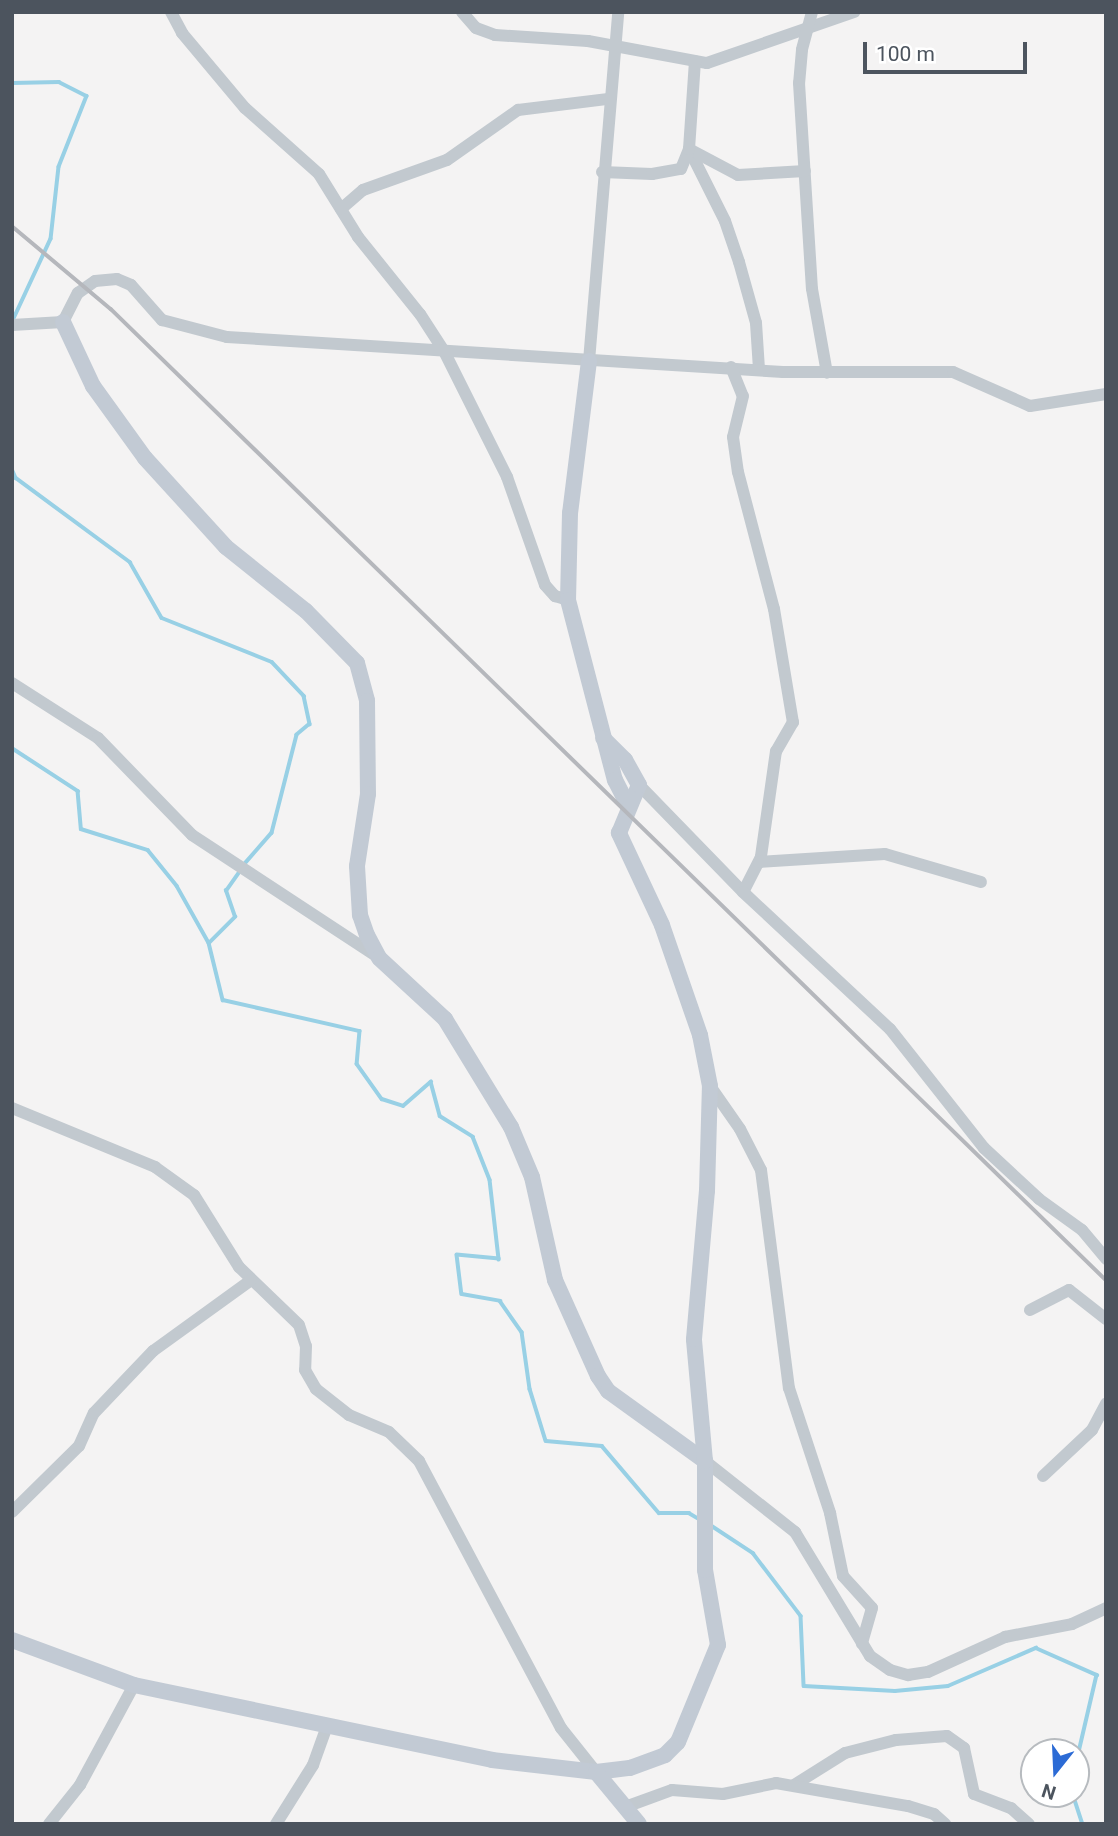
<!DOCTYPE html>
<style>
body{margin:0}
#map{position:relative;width:1118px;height:1836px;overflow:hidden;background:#f4f3f3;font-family:Roboto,sans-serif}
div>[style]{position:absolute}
.stream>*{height:3.5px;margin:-1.75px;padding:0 1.75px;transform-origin:1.75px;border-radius:1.75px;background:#98d0e5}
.street>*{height:12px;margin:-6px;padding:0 6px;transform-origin:6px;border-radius:6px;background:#c2c9cf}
.secondary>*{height:16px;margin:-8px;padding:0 8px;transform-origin:8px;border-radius:8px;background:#c2cad4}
.rail>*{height:3.5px;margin:-1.75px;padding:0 1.75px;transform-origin:1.75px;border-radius:1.75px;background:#b5b7bc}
span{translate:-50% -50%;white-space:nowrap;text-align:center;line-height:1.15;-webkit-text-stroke:5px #fff;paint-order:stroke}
.frame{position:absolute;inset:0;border:14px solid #4c545e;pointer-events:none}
.north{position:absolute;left:1020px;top:1738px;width:70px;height:70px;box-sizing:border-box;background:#fff;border:2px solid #b7bbbf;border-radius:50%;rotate:198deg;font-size:19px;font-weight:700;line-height:28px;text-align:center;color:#4c545e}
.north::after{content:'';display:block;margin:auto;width:24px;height:32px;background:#2c6bd5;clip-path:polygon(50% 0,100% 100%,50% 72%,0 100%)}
.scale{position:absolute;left:863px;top:42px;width:164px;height:32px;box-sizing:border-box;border:4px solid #4c545e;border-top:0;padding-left:9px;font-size:21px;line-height:24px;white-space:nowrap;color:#4c545e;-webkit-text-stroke:5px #fff;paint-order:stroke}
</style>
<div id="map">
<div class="stream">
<i style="left:12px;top:83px;width:47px;rotate:-1.2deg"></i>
<i style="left:59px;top:82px;width:31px;rotate:27deg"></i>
<i style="left:87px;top:96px;width:76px;rotate:111.5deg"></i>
<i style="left:59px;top:167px;width:72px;rotate:96.3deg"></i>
<i style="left:51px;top:239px;width:90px;rotate:114.9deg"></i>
<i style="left:12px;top:469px;width:10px;rotate:66deg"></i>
<i style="left:16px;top:478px;width:142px;rotate:36.4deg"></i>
<i style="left:130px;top:562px;width:64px;rotate:60.3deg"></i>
<i style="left:162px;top:618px;width:118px;rotate:21.8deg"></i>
<i style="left:272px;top:662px;width:47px;rotate:46.7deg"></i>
<i style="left:304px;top:696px;width:29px;rotate:78deg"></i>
<i style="left:310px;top:724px;width:17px;rotate:140deg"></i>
<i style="left:297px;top:735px;width:101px;rotate:104.3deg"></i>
<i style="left:272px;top:833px;width:41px;rotate:131.1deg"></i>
<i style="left:12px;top:748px;width:79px;rotate:33.1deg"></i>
<i style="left:78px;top:791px;width:38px;rotate:85deg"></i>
<i style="left:81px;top:829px;width:70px;rotate:17.4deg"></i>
<i style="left:148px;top:850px;width:46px;rotate:51.1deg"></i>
<i style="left:177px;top:886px;width:65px;rotate:60.7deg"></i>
<i style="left:209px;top:943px;width:59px;rotate:76.2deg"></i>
<i style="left:223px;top:1000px;width:140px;rotate:12.8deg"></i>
<i style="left:360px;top:1031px;width:33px;rotate:95deg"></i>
<i style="left:357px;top:1064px;width:43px;rotate:54.5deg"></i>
<i style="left:382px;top:1099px;width:22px;rotate:18deg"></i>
<i style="left:403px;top:1106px;width:37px;rotate:-41deg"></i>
<i style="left:431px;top:1082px;width:35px;rotate:75deg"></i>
<i style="left:440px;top:1116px;width:39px;rotate:32deg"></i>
<i style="left:473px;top:1137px;width:46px;rotate:68.4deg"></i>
<i style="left:490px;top:1180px;width:80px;rotate:83.5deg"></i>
<i style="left:499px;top:1259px;width:42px;rotate:-174.6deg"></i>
<i style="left:457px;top:1255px;width:39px;rotate:83deg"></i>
<i style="left:462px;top:1294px;width:39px;rotate:10deg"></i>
<i style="left:500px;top:1301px;width:38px;rotate:55deg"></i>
<i style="left:522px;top:1332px;width:58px;rotate:82deg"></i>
<i style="left:530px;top:1389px;width:54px;rotate:72.9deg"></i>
<i style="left:546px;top:1441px;width:56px;rotate:5.1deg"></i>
<i style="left:602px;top:1446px;width:88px;rotate:49.6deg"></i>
<i style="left:659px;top:1513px;width:30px"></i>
<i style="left:689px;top:1513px;width:12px;rotate:31deg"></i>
<i style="left:209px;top:943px;width:37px;rotate:-45deg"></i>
<i style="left:235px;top:917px;width:28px;rotate:-109deg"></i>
<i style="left:226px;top:891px;width:24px;rotate:-55deg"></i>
<i style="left:709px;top:1524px;width:53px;rotate:33.4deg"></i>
<i style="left:753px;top:1553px;width:79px;rotate:52.7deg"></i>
<i style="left:801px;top:1616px;width:70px;rotate:87.5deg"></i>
<i style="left:804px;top:1686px;width:91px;rotate:3.1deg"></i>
<i style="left:895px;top:1691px;width:53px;rotate:-5.4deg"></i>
<i style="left:948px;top:1686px;width:96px;rotate:-23.4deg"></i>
<i style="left:1036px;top:1648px;width:67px;rotate:23.9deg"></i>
<i style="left:1097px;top:1675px;width:92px;rotate:103.1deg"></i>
<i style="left:1073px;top:1794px;width:32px;rotate:72deg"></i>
</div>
<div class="street">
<i style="left:171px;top:12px;width:24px;rotate:62deg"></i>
<i style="left:182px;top:33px;width:98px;rotate:50deg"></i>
<i style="left:245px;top:108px;width:99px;rotate:41.7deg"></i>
<i style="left:319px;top:174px;width:74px;rotate:58.2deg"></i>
<i style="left:358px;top:237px;width:99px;rotate:51.2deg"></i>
<i style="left:420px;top:314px;width:44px;rotate:57deg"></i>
<i style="left:444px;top:351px;width:141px;rotate:63.4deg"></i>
<i style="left:507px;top:477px;width:114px;rotate:70.6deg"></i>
<i style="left:545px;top:585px;width:15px;rotate:48deg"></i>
<i style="left:555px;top:596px;width:14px;rotate:17deg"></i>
<i style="left:462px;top:12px;width:21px;rotate:49deg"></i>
<i style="left:476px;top:28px;width:20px;rotate:20deg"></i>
<i style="left:495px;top:35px;width:93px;rotate:3.7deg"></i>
<i style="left:588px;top:41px;width:121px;rotate:10.5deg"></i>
<i style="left:707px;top:63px;width:156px;rotate:-19.1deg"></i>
<i style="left:812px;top:12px;width:39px;rotate:105deg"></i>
<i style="left:802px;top:50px;width:33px;rotate:95deg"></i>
<i style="left:799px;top:83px;width:206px;rotate:86.4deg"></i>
<i style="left:812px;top:289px;width:85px;rotate:79.9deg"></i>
<i style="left:689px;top:149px;width:80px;rotate:63.4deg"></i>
<i style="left:725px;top:221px;width:43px;rotate:71.1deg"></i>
<i style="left:739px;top:262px;width:63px;rotate:74.4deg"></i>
<i style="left:756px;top:323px;width:47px;rotate:86.3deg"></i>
<i style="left:689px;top:149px;width:55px;rotate:28deg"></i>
<i style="left:738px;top:175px;width:67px;rotate:-3.4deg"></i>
<i style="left:602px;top:172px;width:50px;rotate:2.3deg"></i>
<i style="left:652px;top:174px;width:29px;rotate:-10deg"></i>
<i style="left:681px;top:169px;width:22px;rotate:-68deg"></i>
<i style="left:689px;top:149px;width:88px;rotate:-86.1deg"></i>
<i style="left:341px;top:209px;width:29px;rotate:-41deg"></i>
<i style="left:363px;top:190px;width:89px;rotate:-19.7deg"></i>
<i style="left:447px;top:160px;width:87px;rotate:-35.2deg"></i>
<i style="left:518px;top:110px;width:91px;rotate:-7deg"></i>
<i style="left:12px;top:325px;width:51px;rotate:-3.4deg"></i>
<i style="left:63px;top:322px;width:33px;rotate:-63deg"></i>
<i style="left:78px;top:293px;width:21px;rotate:-35deg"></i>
<i style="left:95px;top:281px;width:22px;rotate:-5deg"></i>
<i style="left:117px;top:279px;width:15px;rotate:23deg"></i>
<i style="left:131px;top:285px;width:47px;rotate:48.5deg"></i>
<i style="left:162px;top:320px;width:67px;rotate:14.7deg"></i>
<i style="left:227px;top:337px;width:557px;rotate:3.6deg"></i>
<i style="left:783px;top:372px;width:170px"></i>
<i style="left:953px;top:372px;width:84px;rotate:23.8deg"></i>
<i style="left:1030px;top:406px;width:77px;rotate:-9deg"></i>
<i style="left:589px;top:361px;width:350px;rotate:-85.2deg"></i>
<i style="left:731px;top:367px;width:31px;rotate:68deg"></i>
<i style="left:743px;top:396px;width:42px;rotate:103.7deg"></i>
<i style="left:733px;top:437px;width:35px;rotate:82deg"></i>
<i style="left:738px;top:472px;width:142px;rotate:75.3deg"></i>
<i style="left:774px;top:609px;width:115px;rotate:80.5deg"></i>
<i style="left:793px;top:722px;width:34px;rotate:120deg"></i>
<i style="left:776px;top:751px;width:107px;rotate:98.1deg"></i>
<i style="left:761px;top:857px;width:39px;rotate:117deg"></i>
<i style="left:12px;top:683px;width:102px;rotate:32.6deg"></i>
<i style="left:98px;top:738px;width:135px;rotate:45.9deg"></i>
<i style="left:192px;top:835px;width:220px;rotate:33.3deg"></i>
<i style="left:639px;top:785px;width:149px;rotate:45.8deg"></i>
<i style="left:743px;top:892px;width:201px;rotate:43deg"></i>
<i style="left:890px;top:1029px;width:152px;rotate:51.7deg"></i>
<i style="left:984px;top:1148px;width:75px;rotate:42.8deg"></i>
<i style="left:1039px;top:1199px;width:53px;rotate:35.8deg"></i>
<i style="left:1082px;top:1230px;width:38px;rotate:50deg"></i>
<i style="left:759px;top:862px;width:126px;rotate:-3.6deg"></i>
<i style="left:885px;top:854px;width:100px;rotate:16.3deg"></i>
<i style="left:710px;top:1086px;width:52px;rotate:55.1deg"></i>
<i style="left:740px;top:1129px;width:46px;rotate:62.9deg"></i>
<i style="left:761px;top:1170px;width:220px;rotate:82.7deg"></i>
<i style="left:789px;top:1388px;width:132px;rotate:71.8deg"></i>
<i style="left:830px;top:1513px;width:64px;rotate:78.3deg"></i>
<i style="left:843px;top:1576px;width:43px;rotate:47.8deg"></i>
<i style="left:872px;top:1608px;width:37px;rotate:106deg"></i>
<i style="left:12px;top:1108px;width:155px;rotate:22.4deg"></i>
<i style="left:155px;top:1167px;width:48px;rotate:35.7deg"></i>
<i style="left:194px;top:1195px;width:85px;rotate:58deg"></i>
<i style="left:239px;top:1267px;width:83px;rotate:44deg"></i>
<i style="left:299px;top:1325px;width:22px;rotate:72deg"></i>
<i style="left:306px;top:1346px;width:24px;rotate:92deg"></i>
<i style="left:305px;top:1370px;width:22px;rotate:60deg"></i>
<i style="left:316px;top:1389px;width:42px;rotate:38.2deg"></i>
<i style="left:349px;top:1415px;width:43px;rotate:23deg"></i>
<i style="left:389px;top:1432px;width:42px;rotate:44deg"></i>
<i style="left:419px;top:1461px;width:302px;rotate:62deg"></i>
<i style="left:561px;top:1728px;width:56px;rotate:51.5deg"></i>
<i style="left:1030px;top:1310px;width:44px;rotate:-27.1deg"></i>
<i style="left:1069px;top:1290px;width:47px;rotate:38.1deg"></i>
<i style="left:705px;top:1461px;width:115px;rotate:38.3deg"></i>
<i style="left:795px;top:1532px;width:145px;rotate:58.8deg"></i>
<i style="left:870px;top:1656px;width:24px;rotate:35deg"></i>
<i style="left:890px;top:1670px;width:19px;rotate:16deg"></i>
<i style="left:908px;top:1675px;width:20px;rotate:-9deg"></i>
<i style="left:928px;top:1672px;width:85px;rotate:-24.4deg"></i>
<i style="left:1005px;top:1637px;width:68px;rotate:-11deg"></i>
<i style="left:1072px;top:1624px;width:38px;rotate:-25deg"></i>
<i style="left:1043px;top:1476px;width:67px;rotate:-43.2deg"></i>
<i style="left:1092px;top:1430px;width:30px;rotate:-62deg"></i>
<i style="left:12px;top:1512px;width:94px;rotate:-44.6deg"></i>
<i style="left:79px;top:1446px;width:36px;rotate:-66deg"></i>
<i style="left:94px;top:1413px;width:86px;rotate:-46.4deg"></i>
<i style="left:153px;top:1351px;width:121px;rotate:-35.9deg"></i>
<i style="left:794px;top:1785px;width:60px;rotate:-32.1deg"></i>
<i style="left:845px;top:1753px;width:53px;rotate:-14.3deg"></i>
<i style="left:896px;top:1740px;width:51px;rotate:-4.5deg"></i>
<i style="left:947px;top:1736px;width:21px;rotate:35deg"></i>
<i style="left:964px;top:1748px;width:47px;rotate:77.7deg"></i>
<i style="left:974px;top:1794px;width:40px;rotate:21deg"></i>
<i style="left:1011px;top:1808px;width:24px;rotate:42deg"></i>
<i style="left:628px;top:1806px;width:47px;rotate:-20deg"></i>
<i style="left:672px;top:1790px;width:51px;rotate:4.5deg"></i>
<i style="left:723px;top:1794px;width:54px;rotate:-11.7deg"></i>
<i style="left:776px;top:1783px;width:134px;rotate:9.9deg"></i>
<i style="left:908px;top:1806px;width:27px;rotate:17deg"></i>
<i style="left:934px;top:1814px;width:15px;rotate:42deg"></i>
<i style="left:49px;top:1824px;width:50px;rotate:-51.5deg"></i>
<i style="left:80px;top:1785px;width:114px;rotate:-61.6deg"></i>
<i style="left:276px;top:1824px;width:70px;rotate:-57.9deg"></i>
<i style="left:313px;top:1765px;width:41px;rotate:-70.3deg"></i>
</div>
<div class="secondary">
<i style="left:63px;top:322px;width:71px;rotate:64.9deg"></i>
<i style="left:93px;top:386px;width:89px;rotate:54.2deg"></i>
<i style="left:145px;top:458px;width:120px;rotate:47.7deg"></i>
<i style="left:226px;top:547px;width:102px;rotate:38.7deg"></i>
<i style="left:306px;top:611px;width:73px;rotate:45.6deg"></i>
<i style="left:357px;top:663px;width:39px;rotate:75deg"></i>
<i style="left:367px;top:701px;width:93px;rotate:89.4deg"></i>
<i style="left:368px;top:794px;width:73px;rotate:98.7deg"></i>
<i style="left:357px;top:866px;width:49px;rotate:86.5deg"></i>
<i style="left:360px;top:915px;width:21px;rotate:71deg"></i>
<i style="left:367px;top:935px;width:26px;rotate:62deg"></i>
<i style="left:379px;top:958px;width:90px;rotate:42.7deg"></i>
<i style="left:445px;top:1019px;width:127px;rotate:58.6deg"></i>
<i style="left:511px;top:1127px;width:54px;rotate:67.2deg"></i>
<i style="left:532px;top:1177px;width:106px;rotate:77.4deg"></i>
<i style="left:555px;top:1280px;width:105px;rotate:65.9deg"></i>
<i style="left:598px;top:1376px;width:18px;rotate:56deg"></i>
<i style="left:608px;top:1391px;width:120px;rotate:35.8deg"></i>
<i style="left:589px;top:361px;width:153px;rotate:97.1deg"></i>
<i style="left:570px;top:513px;width:87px;rotate:91.3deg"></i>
<i style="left:568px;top:600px;width:186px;rotate:75.4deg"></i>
<i style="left:615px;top:780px;width:30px;rotate:63deg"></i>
<i style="left:12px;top:1640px;width:130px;rotate:20.2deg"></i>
<i style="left:134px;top:1685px;width:366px;rotate:11.8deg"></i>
<i style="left:492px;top:1760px;width:105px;rotate:6.6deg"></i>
<i style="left:596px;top:1772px;width:34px;rotate:-7deg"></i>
<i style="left:630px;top:1768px;width:37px;rotate:-20deg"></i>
<i style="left:665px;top:1755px;width:18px;rotate:-45deg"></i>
<i style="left:678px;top:1742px;width:105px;rotate:-67.6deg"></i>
<i style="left:718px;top:1645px;width:76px;rotate:-99.8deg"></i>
<i style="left:705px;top:1570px;width:109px;rotate:-90deg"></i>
<i style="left:705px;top:1461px;width:122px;rotate:-95.2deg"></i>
<i style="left:694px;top:1339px;width:149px;rotate:-85deg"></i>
<i style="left:707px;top:1191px;width:105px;rotate:-88.4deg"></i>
<i style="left:710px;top:1086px;width:52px;rotate:-101.1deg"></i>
<i style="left:700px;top:1035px;width:116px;rotate:-109.1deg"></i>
<i style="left:662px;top:925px;width:102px;rotate:-115.1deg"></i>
<i style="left:619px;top:833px;width:52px;rotate:-67.4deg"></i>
<i style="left:639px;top:785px;width:29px;rotate:-119deg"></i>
<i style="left:625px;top:760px;width:31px;rotate:-135deg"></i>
<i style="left:596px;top:1772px;width:67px;rotate:50.4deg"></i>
</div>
<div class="rail">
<i style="left:12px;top:226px;width:129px;rotate:40deg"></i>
<i style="left:111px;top:309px;width:1390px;rotate:44.3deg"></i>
</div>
<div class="frame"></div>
<div class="north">N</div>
<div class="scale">100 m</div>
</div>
